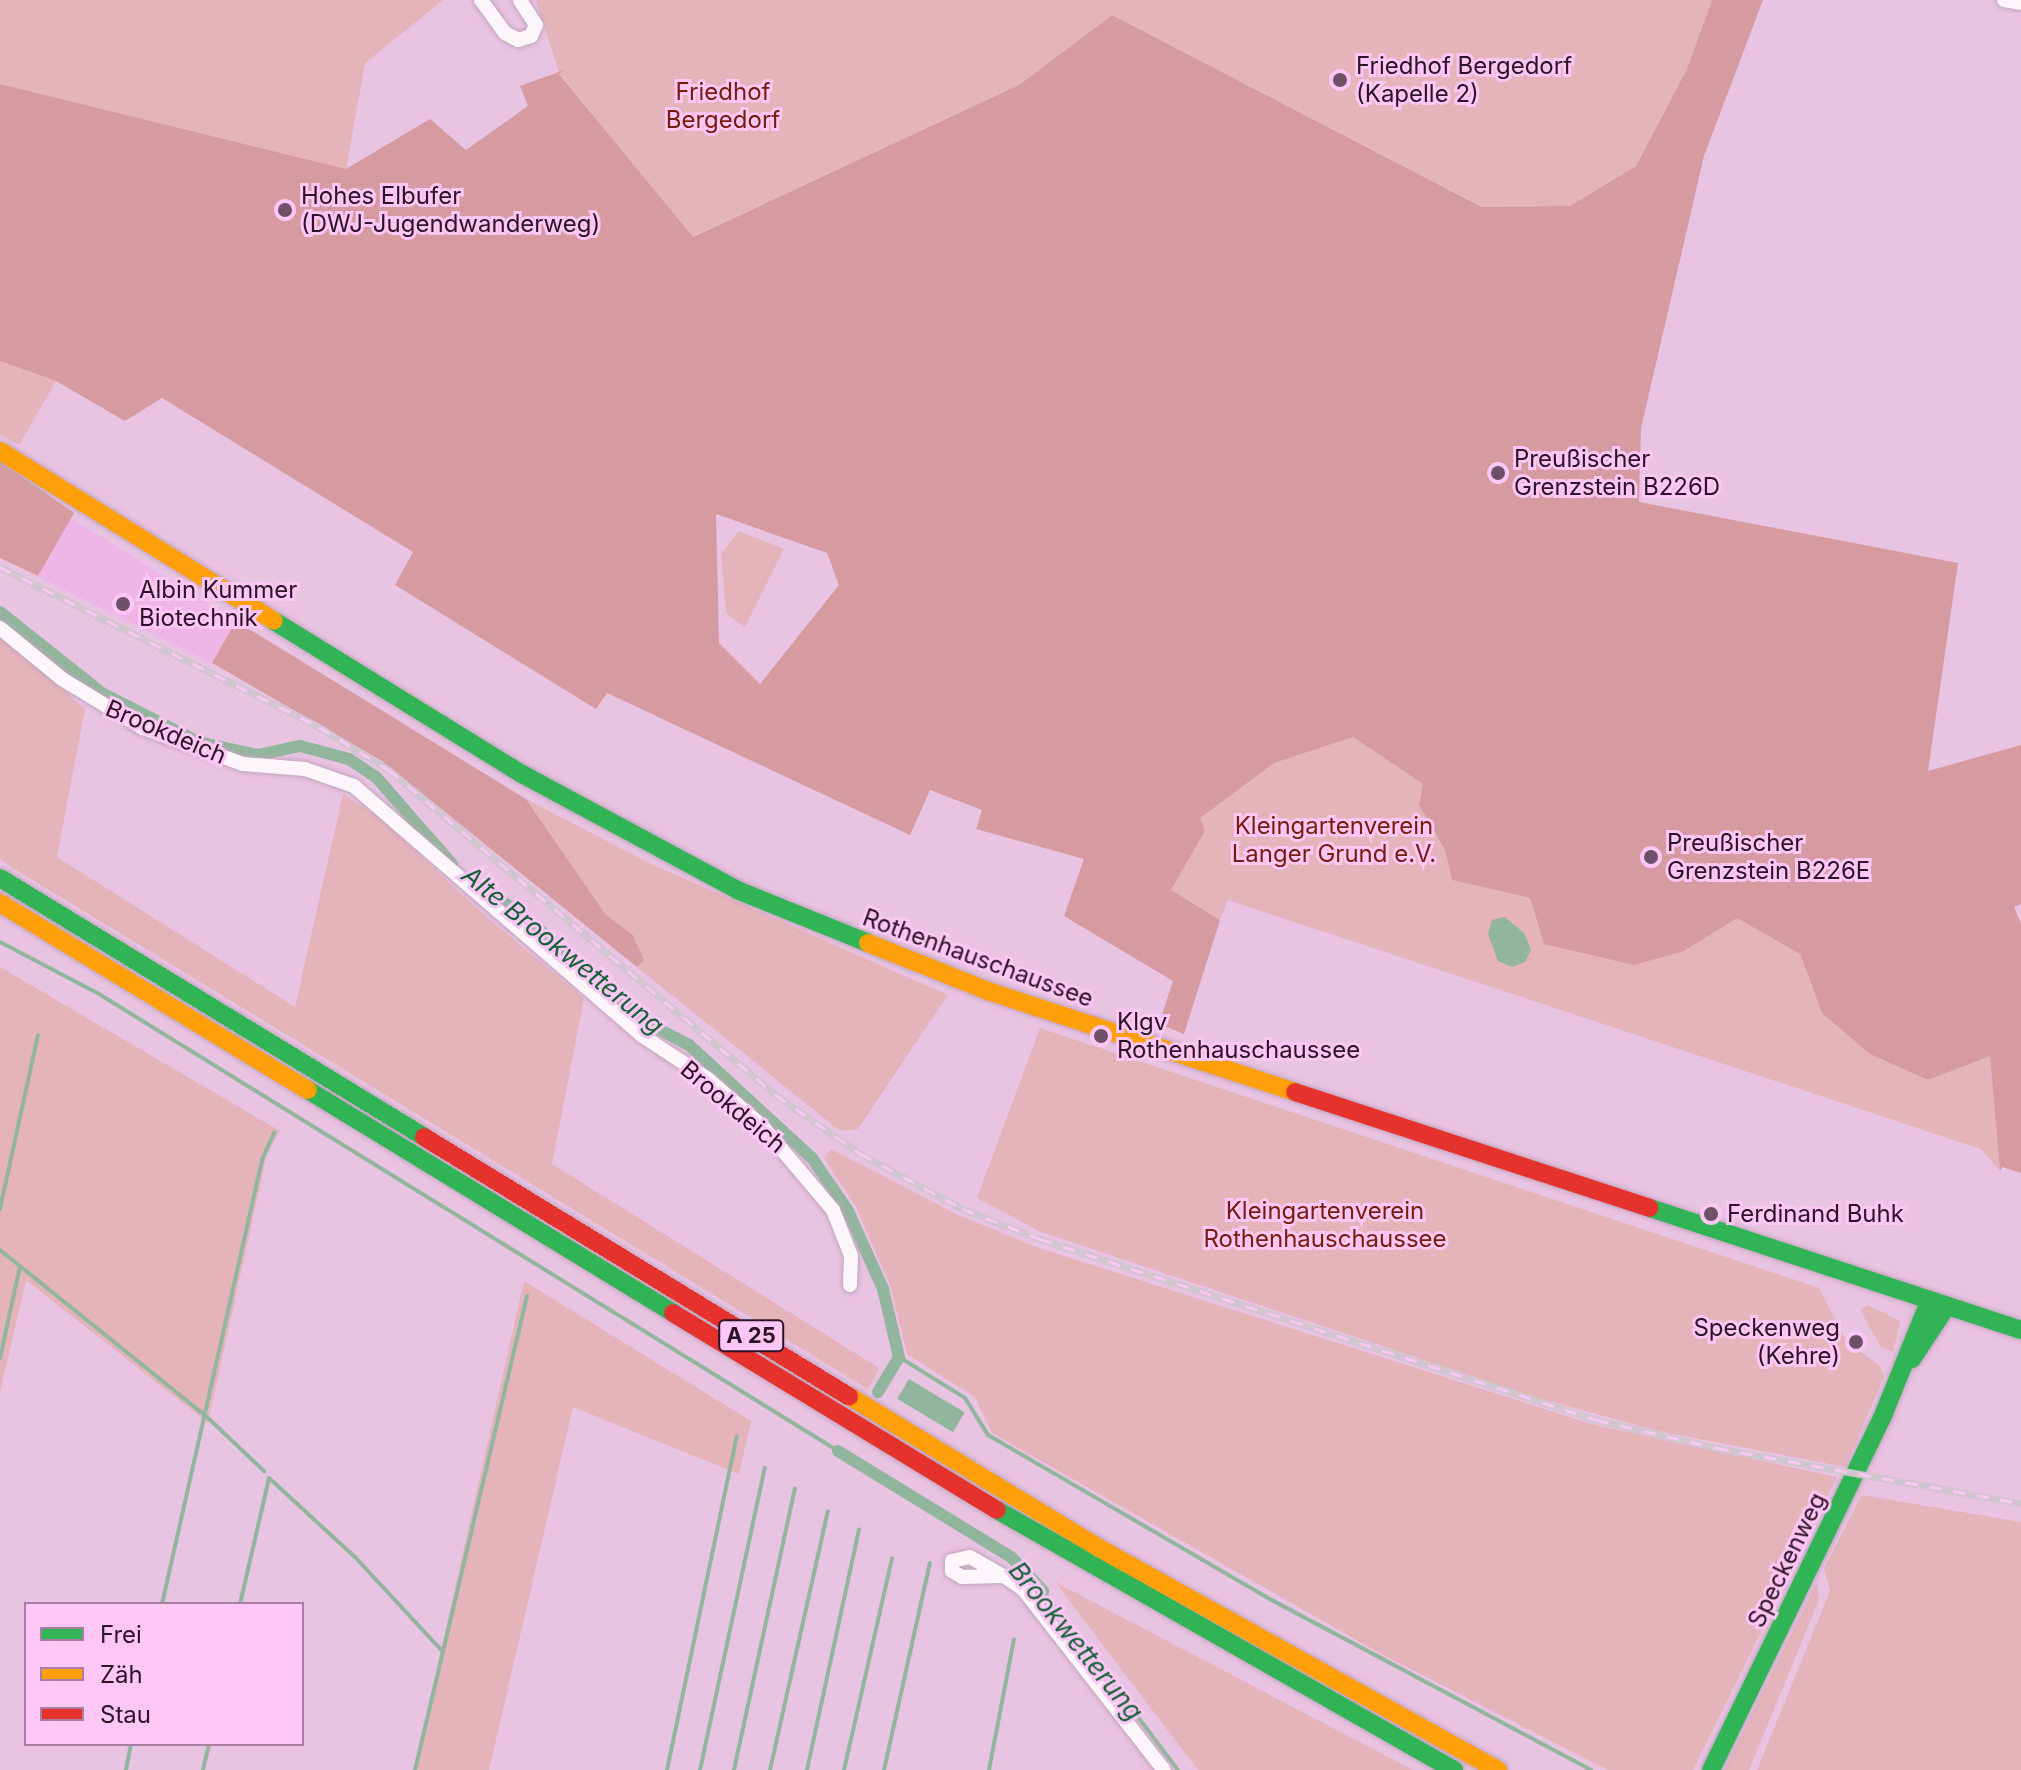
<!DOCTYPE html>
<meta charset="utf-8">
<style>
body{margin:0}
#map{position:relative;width:2021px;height:1770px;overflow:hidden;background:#e9c3e2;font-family:Inter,sans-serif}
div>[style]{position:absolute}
.built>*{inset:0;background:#efb5e6}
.green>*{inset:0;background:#e5b3ba}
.forest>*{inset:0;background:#d69ba1}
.water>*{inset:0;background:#92b69d;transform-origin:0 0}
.stream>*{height:4px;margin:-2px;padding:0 2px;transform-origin:2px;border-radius:2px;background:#92b69d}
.canal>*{height:12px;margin:-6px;padding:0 6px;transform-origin:6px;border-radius:6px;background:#92b69d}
.roads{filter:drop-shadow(0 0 2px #c2a5be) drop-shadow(0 0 2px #c2a5be)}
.street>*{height:14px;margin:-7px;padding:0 7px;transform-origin:7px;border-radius:7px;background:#fcf6fb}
.fast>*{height:18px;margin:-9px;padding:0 9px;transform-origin:9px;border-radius:9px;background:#30b455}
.slow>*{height:18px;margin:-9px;padding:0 9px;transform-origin:9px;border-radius:9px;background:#ff9f0a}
.jam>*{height:18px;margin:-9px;padding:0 9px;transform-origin:9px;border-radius:9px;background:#e5322d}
.rail>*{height:7px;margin-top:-3.5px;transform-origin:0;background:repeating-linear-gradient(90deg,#fdc6f4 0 12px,#d1c6cf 0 24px);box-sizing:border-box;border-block:2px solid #d1c6cf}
.dots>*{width:22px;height:22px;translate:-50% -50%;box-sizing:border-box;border:4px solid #fdc6f4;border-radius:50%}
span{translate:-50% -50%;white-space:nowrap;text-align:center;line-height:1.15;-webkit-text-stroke:6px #fdc6f4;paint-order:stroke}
.shield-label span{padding:2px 6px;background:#fdc6f4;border:2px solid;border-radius:6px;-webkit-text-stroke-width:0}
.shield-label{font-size:22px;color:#2c1328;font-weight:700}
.poi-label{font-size:24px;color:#2c1328}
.left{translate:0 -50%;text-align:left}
.right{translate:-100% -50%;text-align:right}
.park-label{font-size:24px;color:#771b0b}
.street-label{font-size:24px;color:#2c1328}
.water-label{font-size:26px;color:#146134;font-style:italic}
.legend{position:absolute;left:24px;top:1602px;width:280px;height:144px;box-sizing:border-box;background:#fdc6f4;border:2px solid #a97ea2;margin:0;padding:10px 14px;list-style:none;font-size:24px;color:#2c1328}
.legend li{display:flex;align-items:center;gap:16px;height:40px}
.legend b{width:40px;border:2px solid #a97ea2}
</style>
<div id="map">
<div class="built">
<i style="clip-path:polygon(71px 518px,236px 621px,212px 663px,38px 576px)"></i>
</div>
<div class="green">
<i style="clip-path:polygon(0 0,443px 0,365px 63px,346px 170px,0 84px)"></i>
<i style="clip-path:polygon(536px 0,1712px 0,1687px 69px,1636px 166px,1570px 206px,1483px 207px,1112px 15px,1019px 85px,692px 237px,559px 73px)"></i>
<i style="clip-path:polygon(0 361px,56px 381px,19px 445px,0 434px)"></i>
<i style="clip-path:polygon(739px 531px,784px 549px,745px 627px,726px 613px,721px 554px)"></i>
<i style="clip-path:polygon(0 632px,85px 709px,57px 857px,295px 1007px,343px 794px,381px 819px,485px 916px,584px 998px,552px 1164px,879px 1368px,868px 1389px,0 860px)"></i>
<i style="clip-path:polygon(1353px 737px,1423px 784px,1419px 805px,1445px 850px,1452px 880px,1530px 898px,1539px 929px,1684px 951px,1737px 917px,1800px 954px,1822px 1013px,1928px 1080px,1990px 1056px,2000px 1171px,1981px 1149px,1228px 900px,1220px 920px,1171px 890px,1205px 831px,1199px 818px,1274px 763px)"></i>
<i style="clip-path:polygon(526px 799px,649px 863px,948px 995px,858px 1129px,840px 1131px,637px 967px,644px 960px,633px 935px,606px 915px)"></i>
<i style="clip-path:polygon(0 967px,280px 1131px,267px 1154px,208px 1423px,26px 1280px,0 1393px)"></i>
<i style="clip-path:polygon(1040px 1028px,1819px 1288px,1847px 1342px,1880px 1366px,1884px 1377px,1845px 1467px,1658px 1431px,1538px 1398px,1041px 1232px,977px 1198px)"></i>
<i style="clip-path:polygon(831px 1149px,958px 1215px,1036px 1247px,1595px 1425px,1837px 1477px,1693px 1770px,1608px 1770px,1383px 1655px,992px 1433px,975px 1397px,907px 1354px,890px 1285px,856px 1207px,824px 1158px)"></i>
<i style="clip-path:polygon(524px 1281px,751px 1421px,739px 1474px,573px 1407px,489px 1770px,414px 1770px)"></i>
<i style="clip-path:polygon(1868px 1305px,1900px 1321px,1893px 1352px,1881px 1347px,1860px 1310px)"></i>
<i style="clip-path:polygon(1862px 1495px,2021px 1522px,2021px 1770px,1757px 1770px,1830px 1591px,1824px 1568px)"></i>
<i style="clip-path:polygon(1055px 1582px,1413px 1770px,1198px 1770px)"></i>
<i style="clip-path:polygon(1817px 1582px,1819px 1600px,1749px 1770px,1724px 1770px)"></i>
</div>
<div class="forest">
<i style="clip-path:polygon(evenodd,1712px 0,1763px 0,1704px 156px,1641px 428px,1639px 502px,1958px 563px,1928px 771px,2021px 745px,2021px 904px,2014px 907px,2021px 924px,2021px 1173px,2002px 1167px,2000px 1171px,1990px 1056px,1928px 1080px,1870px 1054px,1822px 1013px,1800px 954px,1737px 918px,1684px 951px,1634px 965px,1544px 944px,1530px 898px,1452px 880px,1445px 850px,1419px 805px,1423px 784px,1353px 737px,1274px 763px,1200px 818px,1205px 831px,1171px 890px,1220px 920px,1184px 1034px,1159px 1024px,1173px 981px,1064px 916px,1084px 859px,976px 829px,982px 810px,930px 790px,910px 835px,607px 693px,596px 709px,395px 585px,413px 552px,162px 398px,125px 421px,56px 381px,0 361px,0 84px,346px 169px,430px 119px,466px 150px,528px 106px,520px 86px,564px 70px,559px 74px,693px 237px,1019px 85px,1112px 15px,1482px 207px,1570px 206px,1636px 166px,1687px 69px,1712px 0,716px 514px,827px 553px,839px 585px,760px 684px,719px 643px,716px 514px)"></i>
<i style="clip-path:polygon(0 461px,74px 513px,38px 576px,0 558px)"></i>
<i style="clip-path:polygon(236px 621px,526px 799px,606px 915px,633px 935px,644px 960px,637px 967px,382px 761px,212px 663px)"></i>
</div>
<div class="water">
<i style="clip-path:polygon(1505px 917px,1524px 933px,1531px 950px,1525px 962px,1512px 967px,1498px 961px,1488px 934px,1492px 920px)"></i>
<i style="left:909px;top:1379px;width:65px;height:23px;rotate:31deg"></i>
</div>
<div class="stream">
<i style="left:0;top:942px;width:112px;rotate:27.7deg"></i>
<i style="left:99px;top:994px;width:869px;rotate:31.73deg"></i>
<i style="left:0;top:1209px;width:178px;rotate:-77.7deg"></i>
<i style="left:0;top:1250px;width:266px;rotate:38.9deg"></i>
<i style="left:207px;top:1417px;width:79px;rotate:43.5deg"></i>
<i style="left:899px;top:1357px;width:78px;rotate:31.8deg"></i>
<i style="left:965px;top:1398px;width:44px;rotate:58.1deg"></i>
<i style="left:988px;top:1435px;width:322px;rotate:30.2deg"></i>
<i style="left:1266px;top:1597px;width:368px;rotate:28deg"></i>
<i style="left:0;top:1358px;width:94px;rotate:-77.7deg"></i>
<i style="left:1043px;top:1591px;width:224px;rotate:53deg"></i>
<i style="left:162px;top:1604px;width:455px;rotate:-77.3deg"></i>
<i style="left:262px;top:1160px;width:30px;rotate:-66deg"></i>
<i style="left:240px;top:1604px;width:129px;rotate:-77deg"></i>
<i style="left:269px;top:1478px;width:117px;rotate:42.6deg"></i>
<i style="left:355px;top:1557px;width:127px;rotate:47.2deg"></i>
<i style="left:126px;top:1770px;width:26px;rotate:-79deg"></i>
<i style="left:203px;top:1770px;width:27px;rotate:-77deg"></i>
<i style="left:415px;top:1770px;width:487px;rotate:-76.7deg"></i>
<i style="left:667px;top:1770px;width:341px;rotate:-78.2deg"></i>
<i style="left:700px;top:1770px;width:309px;rotate:-77.9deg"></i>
<i style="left:734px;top:1770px;width:288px;rotate:-77.8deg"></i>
<i style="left:770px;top:1770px;width:265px;rotate:-77.4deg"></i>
<i style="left:807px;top:1770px;width:246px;rotate:-77.8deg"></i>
<i style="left:844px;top:1770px;width:217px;rotate:-77.2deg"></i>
<i style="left:884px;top:1770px;width:212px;rotate:-77.5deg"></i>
<i style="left:989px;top:1770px;width:133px;rotate:-79.2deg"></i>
</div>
<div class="canal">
<i style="left:0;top:612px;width:130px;rotate:38.5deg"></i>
<i style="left:102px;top:693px;width:108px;rotate:27deg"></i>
<i style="left:198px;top:742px;width:61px;rotate:12.2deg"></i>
<i style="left:258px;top:755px;width:43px;rotate:-12.1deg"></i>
<i style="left:300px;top:746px;width:51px;rotate:14.9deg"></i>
<i style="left:349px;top:759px;width:32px;rotate:34deg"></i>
<i style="left:376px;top:777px;width:116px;rotate:48.9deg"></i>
<i style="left:474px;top:884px;width:54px;rotate:32.2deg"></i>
<i style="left:520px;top:913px;width:170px;rotate:40.7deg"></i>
<i style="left:649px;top:1024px;width:45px;rotate:27.7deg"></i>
<i style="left:689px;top:1045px;width:167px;rotate:42.6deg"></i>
<i style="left:812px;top:1158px;width:64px;rotate:55.8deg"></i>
<i style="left:848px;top:1211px;width:85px;rotate:65.8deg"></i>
<i style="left:883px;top:1289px;width:70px;rotate:76.8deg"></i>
<i style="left:899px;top:1357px;width:41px;rotate:121deg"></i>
<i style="left:838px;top:1451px;width:203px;rotate:31.5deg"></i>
<i style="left:1011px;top:1557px;width:47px;rotate:46.7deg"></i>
</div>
<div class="roads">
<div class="street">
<i style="left:481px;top:0;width:41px;rotate:54deg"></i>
<i style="left:505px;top:33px;width:15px;rotate:28deg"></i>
<i style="left:518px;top:40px;width:14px;rotate:-17deg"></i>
<i style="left:531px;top:36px;width:12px;rotate:-66deg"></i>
<i style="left:536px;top:25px;width:30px;rotate:-123deg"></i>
<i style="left:2004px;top:0;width:17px;rotate:10deg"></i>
<i style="left:0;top:628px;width:80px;rotate:39.4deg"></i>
<i style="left:62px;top:679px;width:95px;rotate:31.2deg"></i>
<i style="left:143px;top:728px;width:106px;rotate:19.8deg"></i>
<i style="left:243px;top:764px;width:62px;rotate:4.6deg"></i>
<i style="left:305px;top:769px;width:52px;rotate:19.1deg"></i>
<i style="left:354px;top:786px;width:380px;rotate:40.9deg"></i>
<i style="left:641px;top:1035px;width:80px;rotate:33.3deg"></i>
<i style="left:708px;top:1079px;width:72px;rotate:41deg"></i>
<i style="left:762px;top:1126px;width:110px;rotate:49.8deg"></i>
<i style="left:833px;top:1210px;width:49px;rotate:68.6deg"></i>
<i style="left:851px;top:1256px;width:29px;rotate:92deg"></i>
<i style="left:1002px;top:1576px;width:40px;rotate:178.6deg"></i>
<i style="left:962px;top:1577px;width:12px;rotate:-149deg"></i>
<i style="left:952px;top:1571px;width:10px;rotate:-90deg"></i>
<i style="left:952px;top:1561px;width:18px;rotate:-13deg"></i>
<i style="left:970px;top:1557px;width:46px;rotate:29.9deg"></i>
<i style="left:1010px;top:1580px;width:16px;rotate:35deg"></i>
<i style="left:1023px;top:1589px;width:229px;rotate:52.1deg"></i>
</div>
<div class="fast">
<i style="left:274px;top:621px;width:291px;rotate:31.7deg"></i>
<i style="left:522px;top:774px;width:244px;rotate:28.3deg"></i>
<i style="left:737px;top:890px;width:141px;rotate:22deg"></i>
<i style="left:0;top:878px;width:497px;rotate:31.4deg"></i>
<i style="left:308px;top:1090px;width:428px;rotate:31.4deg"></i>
<i style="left:1650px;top:1208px;width:391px;rotate:18.2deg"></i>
<i style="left:1912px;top:1359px;width:64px;rotate:-56.6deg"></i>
<i style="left:997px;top:1510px;width:526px;rotate:29.64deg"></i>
<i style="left:1711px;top:1770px;width:397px;rotate:-64.1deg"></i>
<i style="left:1884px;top:1413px;width:120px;rotate:-67.9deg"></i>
</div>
<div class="slow">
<i style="left:0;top:451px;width:322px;rotate:31.8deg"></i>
<i style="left:0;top:903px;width:360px;rotate:31.3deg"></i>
<i style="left:868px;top:943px;width:129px;rotate:21.8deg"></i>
<i style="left:988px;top:991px;width:323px;rotate:18.2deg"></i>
<i style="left:849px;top:1396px;width:293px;rotate:31.3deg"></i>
<i style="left:1099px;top:1548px;width:457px;rotate:29.1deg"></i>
</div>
<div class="jam">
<i style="left:1295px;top:1092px;width:373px;rotate:18.1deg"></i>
<i style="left:424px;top:1137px;width:498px;rotate:31.4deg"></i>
<i style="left:673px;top:1313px;width:379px;rotate:31.3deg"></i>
</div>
</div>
<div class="rail">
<i style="left:0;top:567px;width:357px;rotate:26.6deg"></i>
<i style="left:319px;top:727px;width:82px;rotate:31.6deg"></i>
<i style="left:389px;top:770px;width:505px;rotate:40.02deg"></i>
<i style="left:776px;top:1095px;width:103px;rotate:34.8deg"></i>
<i style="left:861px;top:1154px;width:116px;rotate:28.3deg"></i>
<i style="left:963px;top:1209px;width:83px;rotate:21.3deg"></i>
<i style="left:1040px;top:1239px;width:586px;rotate:18deg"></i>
<i style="left:1597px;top:1420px;width:123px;rotate:13.1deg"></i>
<i style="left:1717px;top:1448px;width:309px;rotate:10.3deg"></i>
</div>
<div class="dots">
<i style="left:1340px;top:80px;background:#6e5169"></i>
<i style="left:285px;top:210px;background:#6e5169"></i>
<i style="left:1498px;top:473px;background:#6e5169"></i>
<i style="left:123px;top:604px;background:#6e5169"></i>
<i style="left:1651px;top:857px;background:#6e5169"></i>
<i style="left:1101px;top:1036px;background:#6e5169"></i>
<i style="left:1711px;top:1214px;background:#6e5169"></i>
<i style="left:1856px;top:1342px;background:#6e5169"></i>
</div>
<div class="shield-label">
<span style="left:751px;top:1336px">A 25</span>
</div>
<div class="poi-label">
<span class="left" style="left:1356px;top:80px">Friedhof Bergedorf<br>(Kapelle 2)</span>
<span class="left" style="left:301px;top:210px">Hohes Elbufer<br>(DWJ-Jugendwanderweg)</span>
<span class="left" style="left:1514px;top:473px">Preußischer<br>Grenzstein B226D</span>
<span class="left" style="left:139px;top:604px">Albin Kummer<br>Biotechnik</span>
<span class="left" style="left:1667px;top:857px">Preußischer<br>Grenzstein B226E</span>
<span class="left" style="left:1117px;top:1036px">Klgv<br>Rothenhauschaussee</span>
<span class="left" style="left:1727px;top:1214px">Ferdinand Buhk</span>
<span class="right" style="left:1840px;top:1342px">Speckenweg<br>(Kehre)</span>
</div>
<div class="park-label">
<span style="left:723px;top:106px">Friedhof<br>Bergedorf</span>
<span style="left:1334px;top:840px">Kleingartenverein<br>Langer Grund e.V.</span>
<span style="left:1325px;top:1225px">Kleingartenverein<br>Rothenhauschaussee</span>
</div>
<div class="street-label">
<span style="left:166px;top:732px;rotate:23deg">Brookdeich</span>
<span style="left:978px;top:958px;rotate:20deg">Rothenhauschaussee</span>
<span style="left:733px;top:1107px;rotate:40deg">Brookdeich</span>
<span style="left:1787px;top:1560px;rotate:-64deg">Speckenweg</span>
</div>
<div class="water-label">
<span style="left:563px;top:950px;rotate:39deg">Alte Brookwetterung</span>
<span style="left:1076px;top:1641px;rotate:51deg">Brookwetterung</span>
</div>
<ul class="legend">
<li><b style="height:10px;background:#30b455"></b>Frei</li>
<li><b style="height:10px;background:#ff9f0a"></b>Zäh</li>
<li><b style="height:10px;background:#e5322d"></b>Stau</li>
</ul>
</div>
